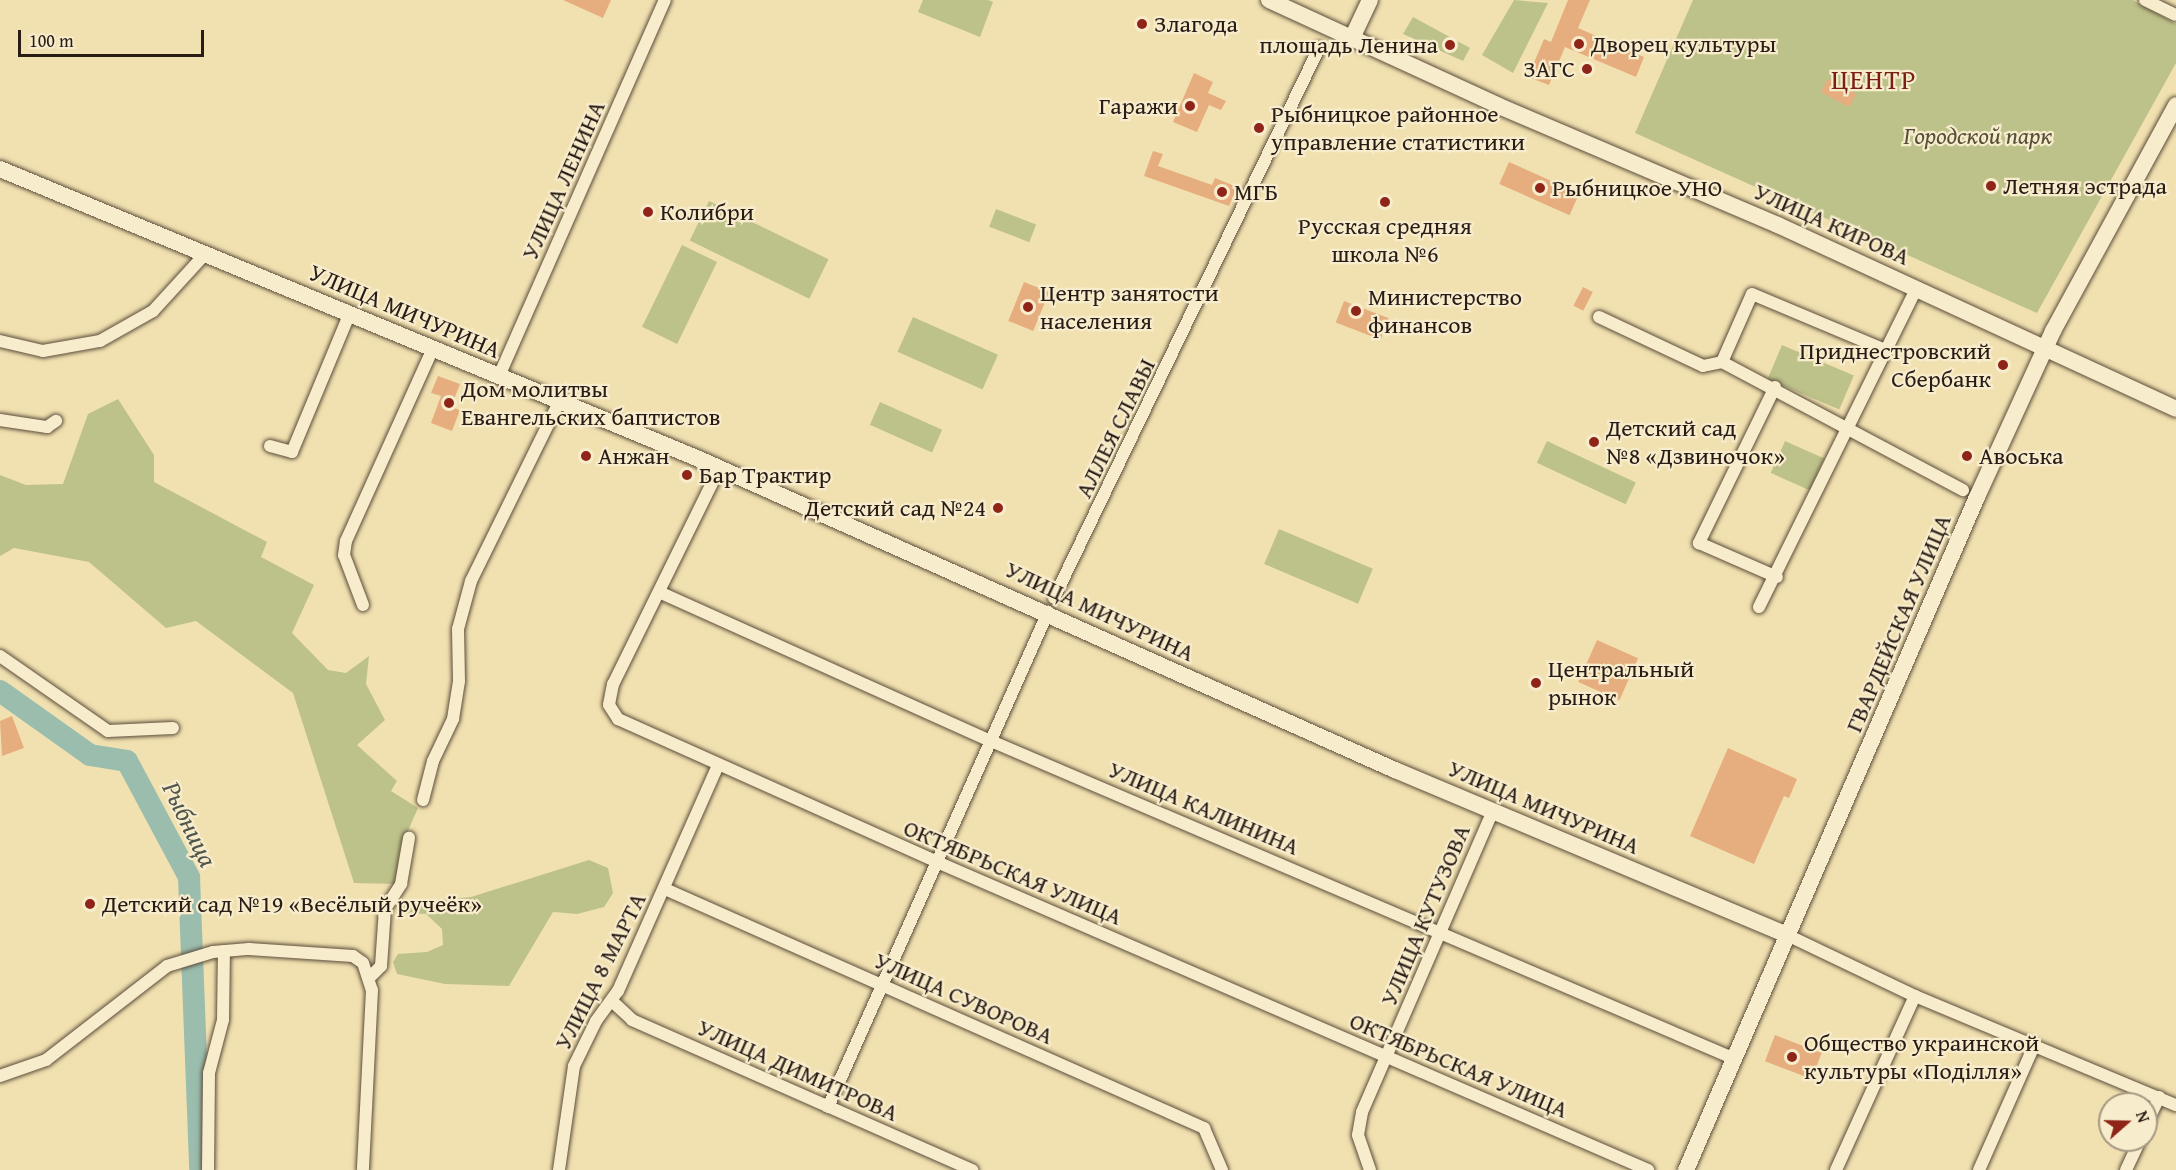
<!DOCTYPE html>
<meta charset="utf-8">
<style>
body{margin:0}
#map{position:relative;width:2176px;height:1170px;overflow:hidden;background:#f2e1b0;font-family:"Gentium Book Plus",serif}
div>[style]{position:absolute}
.green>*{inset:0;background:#bdc28a;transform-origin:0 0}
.river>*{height:22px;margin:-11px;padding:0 11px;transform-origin:11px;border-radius:11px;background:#9bbdae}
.building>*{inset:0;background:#e6ae7e;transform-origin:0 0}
.roads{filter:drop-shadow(0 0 2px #5b4d3c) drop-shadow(0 0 2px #5b4d3c)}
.street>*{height:12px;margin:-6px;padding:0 6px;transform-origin:6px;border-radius:6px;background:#f7eccc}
.secondary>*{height:16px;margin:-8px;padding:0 8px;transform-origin:8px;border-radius:8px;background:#f7eccc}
.dots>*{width:16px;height:16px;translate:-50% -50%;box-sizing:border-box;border:3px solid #f7eccc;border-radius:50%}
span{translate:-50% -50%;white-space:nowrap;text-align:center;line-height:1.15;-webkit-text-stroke:4.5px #f7eccc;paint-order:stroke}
.poi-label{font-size:24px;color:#291c16}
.left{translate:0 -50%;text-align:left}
.right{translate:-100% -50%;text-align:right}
.park-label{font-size:24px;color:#554e39;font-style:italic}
.street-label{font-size:24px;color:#291c16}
.water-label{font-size:26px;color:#51544b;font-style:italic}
.quarter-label{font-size:27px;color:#7a1f14;letter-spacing:1.5px}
.north{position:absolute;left:2098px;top:1092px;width:60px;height:60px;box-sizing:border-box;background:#f7eccc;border:2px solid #a59983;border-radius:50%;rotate:70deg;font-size:16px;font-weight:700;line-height:24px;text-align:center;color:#291c16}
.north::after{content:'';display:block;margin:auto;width:21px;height:27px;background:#8f2418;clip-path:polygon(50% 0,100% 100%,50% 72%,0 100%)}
.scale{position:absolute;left:18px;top:30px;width:186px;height:27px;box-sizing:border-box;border:3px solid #291c16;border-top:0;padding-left:8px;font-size:18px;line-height:21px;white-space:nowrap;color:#291c16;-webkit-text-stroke:4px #f7eccc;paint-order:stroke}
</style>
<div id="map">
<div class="green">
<i style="clip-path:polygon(923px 0,988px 0,993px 2px,980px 37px,918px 12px)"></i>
<i style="clip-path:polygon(1514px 0,1548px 3px,1513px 73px,1482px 55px)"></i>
<i style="clip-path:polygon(1693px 0,2133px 0,2176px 24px,2176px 63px,2037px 313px,1635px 133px)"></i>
<i style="clip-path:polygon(1413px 17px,1470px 48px,1463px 61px,1403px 34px)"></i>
<i style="left:709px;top:201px;width:133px;height:44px;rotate:26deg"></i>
<i style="left:996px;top:209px;width:43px;height:19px;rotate:21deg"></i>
<i style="left:682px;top:245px;width:39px;height:91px;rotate:26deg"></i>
<i style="left:913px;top:317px;width:93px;height:38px;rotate:24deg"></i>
<i style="left:1782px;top:345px;width:78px;height:37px;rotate:23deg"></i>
<i style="clip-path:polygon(118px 399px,154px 455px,154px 482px,267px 542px,261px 557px,314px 585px,292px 633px,328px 670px,346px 673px,369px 656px,366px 684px,385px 720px,357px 745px,397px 781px,391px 791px,418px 808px,400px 849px,396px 884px,354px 883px,293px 693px,196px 621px,166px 628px,89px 562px,14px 548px,0 556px,0 475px,26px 485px,63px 484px,88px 414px)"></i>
<i style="left:880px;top:402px;width:68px;height:25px;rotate:24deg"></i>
<i style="left:1547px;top:441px;width:98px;height:24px;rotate:25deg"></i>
<i style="left:1785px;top:441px;width:43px;height:35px;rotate:24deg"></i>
<i style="left:1279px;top:529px;width:102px;height:38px;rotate:23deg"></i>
<i style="clip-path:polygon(589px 860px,608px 868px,613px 893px,608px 901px,604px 907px,577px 914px,553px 912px,509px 986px,445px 984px,397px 974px,393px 962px,398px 954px,427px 952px,443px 945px,442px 929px,426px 914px,398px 913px,406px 903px,471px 897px)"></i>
</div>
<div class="river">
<i style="left:0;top:691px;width:110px;rotate:35.4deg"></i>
<i style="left:90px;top:755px;width:37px;rotate:9deg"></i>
<i style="left:127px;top:761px;width:132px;rotate:61.9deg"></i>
<i style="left:189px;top:877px;width:293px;rotate:87.8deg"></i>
</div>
<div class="building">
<i style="clip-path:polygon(563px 0,611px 0,603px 18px)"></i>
<i style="clip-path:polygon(1568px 0,1590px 0,1578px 28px,1644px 57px,1636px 77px,1565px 47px,1549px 85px,1528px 77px,1544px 39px,1551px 42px)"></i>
<i style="clip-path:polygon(1194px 73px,1213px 82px,1208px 93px,1226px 101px,1221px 110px,1209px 105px,1197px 132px,1173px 122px)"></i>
<i style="left:1828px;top:79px;width:32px;height:15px;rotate:28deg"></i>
<i style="clip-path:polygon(1153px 151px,1163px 154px,1158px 166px,1212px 185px,1215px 178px,1237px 187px,1229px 206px,1144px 176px)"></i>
<i style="left:1509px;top:162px;width:77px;height:24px;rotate:24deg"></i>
<i style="left:1024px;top:282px;width:27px;height:42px;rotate:22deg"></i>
<i style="left:1583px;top:287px;width:11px;height:21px;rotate:27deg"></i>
<i style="left:1344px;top:301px;width:48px;height:23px;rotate:21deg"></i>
<i style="clip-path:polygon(438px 376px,460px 384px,451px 407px,460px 410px,452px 431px,431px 423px,441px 396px,431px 393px)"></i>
<i style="left:1597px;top:640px;width:45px;height:46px;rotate:24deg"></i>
<i style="clip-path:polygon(12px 716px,24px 748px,2px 756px,0 721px)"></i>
<i style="clip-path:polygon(1728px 748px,1797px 779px,1789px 798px,1784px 796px,1754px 864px,1690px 836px)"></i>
<i style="left:1775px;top:1035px;width:50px;height:28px;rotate:21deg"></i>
</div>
<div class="roads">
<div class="street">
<i style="left:2145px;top:0;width:34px;rotate:26deg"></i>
<i style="left:1599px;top:317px;width:115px;rotate:25.2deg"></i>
<i style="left:1703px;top:366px;width:19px;rotate:-12deg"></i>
<i style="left:1722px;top:362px;width:74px;rotate:-66.2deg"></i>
<i style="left:1752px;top:294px;width:142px;rotate:22.8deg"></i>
<i style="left:0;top:341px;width:44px;rotate:13.1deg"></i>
<i style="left:43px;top:351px;width:58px;rotate:-10deg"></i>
<i style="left:100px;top:341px;width:61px;rotate:-29.5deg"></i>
<i style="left:153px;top:311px;width:77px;rotate:-47.6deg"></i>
<i style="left:1722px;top:362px;width:273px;rotate:28deg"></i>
<i style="left:499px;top:376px;width:411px;rotate:-66.2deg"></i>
<i style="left:1775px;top:387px;width:174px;rotate:116deg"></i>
<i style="left:1699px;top:543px;width:85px;rotate:23.6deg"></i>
<i style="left:0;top:420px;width:48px;rotate:8.5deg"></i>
<i style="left:47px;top:427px;width:11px;rotate:-34deg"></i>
<i style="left:270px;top:446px;width:23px;rotate:15deg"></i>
<i style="left:292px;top:452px;width:151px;rotate:-67.4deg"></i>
<i style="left:719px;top:469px;width:240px;rotate:116.2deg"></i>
<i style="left:613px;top:684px;width:21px;rotate:101deg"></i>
<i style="left:609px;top:705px;width:17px;rotate:57deg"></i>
<i style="left:618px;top:719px;width:350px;rotate:24.1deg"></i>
<i style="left:937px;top:862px;width:775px;rotate:23.42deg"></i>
<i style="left:659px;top:592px;width:364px;rotate:24.2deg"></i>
<i style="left:991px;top:741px;width:809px;rotate:23.14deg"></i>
<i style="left:1054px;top:598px;width:611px;rotate:-64.27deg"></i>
<i style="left:363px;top:605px;width:53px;rotate:-110.8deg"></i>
<i style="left:344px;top:555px;width:14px;rotate:-82deg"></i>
<i style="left:346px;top:541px;width:212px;rotate:-65.7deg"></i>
<i style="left:1759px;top:607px;width:355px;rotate:-63.7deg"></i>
<i style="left:0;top:656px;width:131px;rotate:34.8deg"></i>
<i style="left:108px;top:731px;width:65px;rotate:-2.6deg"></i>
<i style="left:423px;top:800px;width:40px;rotate:-75.6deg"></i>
<i style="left:433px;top:761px;width:47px;rotate:-64.5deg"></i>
<i style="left:453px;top:719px;width:38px;rotate:-81deg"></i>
<i style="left:459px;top:681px;width:52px;rotate:-91.1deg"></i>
<i style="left:458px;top:629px;width:50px;rotate:-74.8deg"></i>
<i style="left:471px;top:581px;width:199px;rotate:-63.8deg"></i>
<i style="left:665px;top:889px;width:590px;rotate:23.91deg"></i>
<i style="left:1204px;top:1128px;width:46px;rotate:66.8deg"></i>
<i style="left:1787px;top:935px;width:142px;rotate:25.5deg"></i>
<i style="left:1915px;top:996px;width:283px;rotate:22.7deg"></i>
<i style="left:369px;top:978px;width:17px;rotate:-45deg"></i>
<i style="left:381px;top:966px;width:57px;rotate:-86deg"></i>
<i style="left:385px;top:909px;width:30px;rotate:-57deg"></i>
<i style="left:401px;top:884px;width:47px;rotate:-80.1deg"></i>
<i style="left:613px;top:1002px;width:26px;rotate:43deg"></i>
<i style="left:632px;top:1020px;width:372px;rotate:23.8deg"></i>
<i style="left:0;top:1076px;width:49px;rotate:-19.2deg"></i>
<i style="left:46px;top:1060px;width:153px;rotate:-37.8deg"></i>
<i style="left:167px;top:966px;width:48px;rotate:-16.9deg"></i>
<i style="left:213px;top:952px;width:36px;rotate:-5deg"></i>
<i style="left:249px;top:949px;width:104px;rotate:3.9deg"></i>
<i style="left:353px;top:956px;width:12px;rotate:35deg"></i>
<i style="left:363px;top:963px;width:28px;rotate:72deg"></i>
<i style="left:372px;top:990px;width:180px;rotate:92.9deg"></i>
<i style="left:828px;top:1107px;width:542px;rotate:-66.04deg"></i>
<i style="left:2146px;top:1125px;width:31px;rotate:-65deg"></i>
<i style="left:208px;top:1170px;width:97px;rotate:-89.4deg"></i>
<i style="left:209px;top:1073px;width:55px;rotate:-75.2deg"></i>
<i style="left:223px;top:1020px;width:69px;rotate:-89.2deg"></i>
<i style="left:559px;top:1170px;width:105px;rotate:-81.8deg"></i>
<i style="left:574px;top:1066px;width:50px;rotate:-63.9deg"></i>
<i style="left:596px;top:1021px;width:37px;rotate:-54deg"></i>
<i style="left:618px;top:991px;width:247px;rotate:-66.1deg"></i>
<i style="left:1370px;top:1170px;width:37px;rotate:-109deg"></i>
<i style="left:1358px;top:1135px;width:23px;rotate:-80deg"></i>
<i style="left:1362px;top:1112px;width:328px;rotate:-66.5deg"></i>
<i style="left:1836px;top:1170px;width:191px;rotate:-65.6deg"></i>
<i style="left:1979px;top:1170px;width:136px;rotate:-66.1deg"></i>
<i style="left:2126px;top:1170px;width:33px;rotate:-65deg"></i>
</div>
<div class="secondary">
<i style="left:1269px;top:0;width:253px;rotate:24.7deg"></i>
<i style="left:1499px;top:106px;width:303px;rotate:23.1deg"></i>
<i style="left:1778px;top:225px;width:438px;rotate:24.8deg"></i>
<i style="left:1352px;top:38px;width:42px;rotate:-64.7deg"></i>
<i style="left:0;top:169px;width:757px;rotate:22.53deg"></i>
<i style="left:699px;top:459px;width:762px;rotate:24.08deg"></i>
<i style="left:1395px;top:770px;width:425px;rotate:22.8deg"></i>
<i style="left:1686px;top:1170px;width:733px;rotate:-66.62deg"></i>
<i style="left:1977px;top:497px;width:183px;rotate:-65.4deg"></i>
<i style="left:2053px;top:331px;width:257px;rotate:-61.4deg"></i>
</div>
</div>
<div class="dots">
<i style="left:1142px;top:24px;background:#8f2418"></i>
<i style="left:1579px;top:44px;background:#8f2418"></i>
<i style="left:1450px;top:45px;background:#8f2418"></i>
<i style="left:1587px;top:69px;background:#8f2418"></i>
<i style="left:1190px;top:106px;background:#8f2418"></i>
<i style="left:1259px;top:128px;background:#8f2418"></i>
<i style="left:1991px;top:186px;background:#8f2418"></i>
<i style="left:1540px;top:188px;background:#8f2418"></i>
<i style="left:1222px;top:192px;background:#8f2418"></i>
<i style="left:1385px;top:202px;background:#8f2418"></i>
<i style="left:648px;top:212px;background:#8f2418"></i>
<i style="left:1028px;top:307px;background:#8f2418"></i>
<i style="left:1356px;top:311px;background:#8f2418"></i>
<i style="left:2003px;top:365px;background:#8f2418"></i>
<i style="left:449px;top:403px;background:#8f2418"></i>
<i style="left:1594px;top:442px;background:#8f2418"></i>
<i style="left:586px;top:456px;background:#8f2418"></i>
<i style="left:1967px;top:456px;background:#8f2418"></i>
<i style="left:687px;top:475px;background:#8f2418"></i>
<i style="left:998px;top:508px;background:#8f2418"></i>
<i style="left:1536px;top:683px;background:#8f2418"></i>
<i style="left:90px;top:904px;background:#8f2418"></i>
<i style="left:1792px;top:1057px;background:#8f2418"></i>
</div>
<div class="poi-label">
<span class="left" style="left:1154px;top:24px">Злагода</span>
<span class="left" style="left:1591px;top:44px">Дворец культуры</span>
<span class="right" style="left:1438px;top:45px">площадь Ленина</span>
<span class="right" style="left:1575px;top:69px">ЗАГС</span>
<span class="right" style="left:1178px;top:106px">Гаражи</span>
<span class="left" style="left:1271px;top:128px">Рыбницкое районное<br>управление статистики</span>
<span class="left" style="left:2003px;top:186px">Летняя эстрада</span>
<span class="left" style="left:1552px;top:188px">Рыбницкое УНО</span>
<span class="left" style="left:1234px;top:192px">МГБ</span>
<span class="left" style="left:660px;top:212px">Колибри</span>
<span style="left:1385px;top:240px">Русская средняя<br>школа №6</span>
<span class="left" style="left:1040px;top:307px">Центр занятости<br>населения</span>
<span class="left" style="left:1368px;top:311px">Министерство<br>финансов</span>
<span class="right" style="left:1991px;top:365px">Приднестровский<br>Сбербанк</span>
<span class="left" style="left:461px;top:403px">Дом молитвы<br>Евангельских баптистов</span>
<span class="left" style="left:1606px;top:442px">Детский сад<br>№8 «Дзвиночок»</span>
<span class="left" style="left:598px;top:456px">Анжан</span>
<span class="left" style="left:1979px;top:456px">Авоська</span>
<span class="left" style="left:699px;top:475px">Бар Трактир</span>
<span class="right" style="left:986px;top:508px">Детский сад №24</span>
<span class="left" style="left:1548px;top:683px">Центральный<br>рынок</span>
<span class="left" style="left:102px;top:904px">Детский сад №19 «Весёлый ручеёк»</span>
<span class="left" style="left:1804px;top:1057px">Общество украинской<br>культуры «Поділля»</span>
</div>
<div class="park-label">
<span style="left:1978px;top:136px">Городской парк</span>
</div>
<div class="street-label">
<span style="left:563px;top:180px;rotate:-66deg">УЛИЦА ЛЕНИНА</span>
<span style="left:1832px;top:224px;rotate:24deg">УЛИЦА КИРОВА</span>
<span style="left:405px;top:311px;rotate:23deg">УЛИЦА МИЧУРИНА</span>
<span style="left:1115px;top:428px;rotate:-64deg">АЛЛЕЯ СЛАВЫ</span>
<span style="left:1100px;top:611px;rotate:25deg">УЛИЦА МИЧУРИНА</span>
<span style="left:1898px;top:623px;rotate:-67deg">ГВАРДЕЙСКАЯ УЛИЦА</span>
<span style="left:1544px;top:807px;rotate:23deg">УЛИЦА МИЧУРИНА</span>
<span style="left:1204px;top:808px;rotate:23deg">УЛИЦА КАЛИНИНА</span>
<span style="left:1013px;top:872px;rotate:23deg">ОКТЯБРЬСКАЯ УЛИЦА</span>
<span style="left:1425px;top:915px;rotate:-67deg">УЛИЦА КУТУЗОВА</span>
<span style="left:600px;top:971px;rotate:-63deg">УЛИЦА 8 МАРТА</span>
<span style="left:964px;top:998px;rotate:24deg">УЛИЦА СУВОРОВА</span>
<span style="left:1459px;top:1065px;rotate:23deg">ОКТЯБРЬСКАЯ УЛИЦА</span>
<span style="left:798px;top:1070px;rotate:24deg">УЛИЦА ДИМИТРОВА</span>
</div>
<div class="water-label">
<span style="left:190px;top:824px;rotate:64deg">Рыбница</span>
</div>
<div class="quarter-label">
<span style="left:1874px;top:80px">ЦЕНТР</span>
</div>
<div class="north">N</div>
<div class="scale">100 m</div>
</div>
